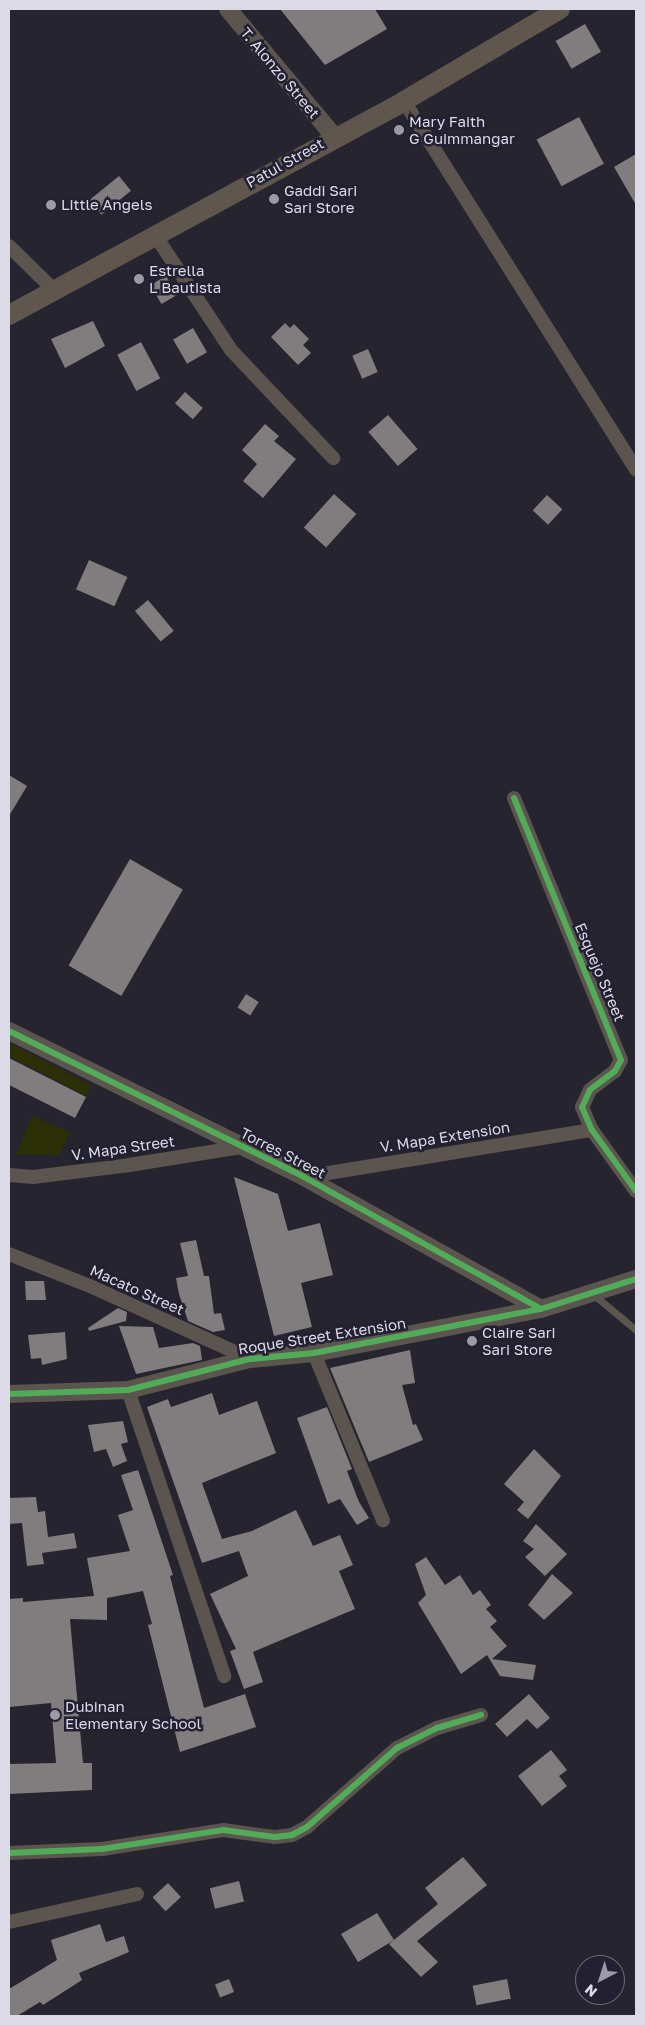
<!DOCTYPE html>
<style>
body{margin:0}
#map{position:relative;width:645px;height:2025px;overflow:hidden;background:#26242e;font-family:"Golos Text",sans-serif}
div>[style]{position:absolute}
.green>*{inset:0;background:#2b3006;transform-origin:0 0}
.building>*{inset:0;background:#817d7e;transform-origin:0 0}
.service>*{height:7px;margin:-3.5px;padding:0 3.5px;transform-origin:3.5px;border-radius:3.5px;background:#5b544f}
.minor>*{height:14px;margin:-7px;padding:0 7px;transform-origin:7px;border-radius:7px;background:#5b544f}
.tertiary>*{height:18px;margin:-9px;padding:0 9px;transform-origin:9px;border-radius:9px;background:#5b544f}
.secondary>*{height:20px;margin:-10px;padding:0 10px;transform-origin:10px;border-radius:10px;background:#5f564d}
.cycleway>*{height:6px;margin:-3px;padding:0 3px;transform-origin:3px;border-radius:3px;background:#51ab58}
.dots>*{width:14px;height:14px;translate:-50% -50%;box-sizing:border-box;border:2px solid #232131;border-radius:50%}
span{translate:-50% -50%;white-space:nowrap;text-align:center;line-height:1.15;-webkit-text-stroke:5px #232131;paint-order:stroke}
.street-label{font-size:15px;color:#dbdae6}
.poi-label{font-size:15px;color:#dbdae6}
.left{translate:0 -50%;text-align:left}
.frame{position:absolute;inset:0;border:10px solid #dbdae6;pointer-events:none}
.north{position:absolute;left:575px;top:1955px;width:50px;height:50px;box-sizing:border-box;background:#232131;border:1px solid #6d6b79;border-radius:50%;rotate:220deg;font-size:14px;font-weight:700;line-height:20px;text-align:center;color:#dbdae6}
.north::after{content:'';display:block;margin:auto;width:18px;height:22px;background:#9c9aa6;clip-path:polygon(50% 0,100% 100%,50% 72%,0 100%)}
</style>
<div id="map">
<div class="green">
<i style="left:9px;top:1043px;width:93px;height:12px;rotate:27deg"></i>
<i style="clip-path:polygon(32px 1116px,70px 1132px,60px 1155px,16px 1154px)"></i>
</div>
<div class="building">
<i style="clip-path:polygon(280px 9px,375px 9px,387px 29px,325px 65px)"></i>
<i style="left:585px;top:24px;width:32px;height:34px;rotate:60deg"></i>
<i style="left:579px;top:117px;width:53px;height:48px;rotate:62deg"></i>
<i style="clip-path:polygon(636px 154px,636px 205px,614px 167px)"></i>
<i style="left:119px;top:176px;width:19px;height:38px;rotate:51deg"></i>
<i style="left:166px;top:276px;width:22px;height:18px;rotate:60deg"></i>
<i style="clip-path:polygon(93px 321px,105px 346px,65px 368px,51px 339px)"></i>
<i style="clip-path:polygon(285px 323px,290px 328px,294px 324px,309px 339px,303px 345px,311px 353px,298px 365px,271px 337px)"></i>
<i style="left:193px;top:328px;width:28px;height:23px;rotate:60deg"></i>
<i style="left:141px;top:342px;width:41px;height:27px;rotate:62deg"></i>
<i style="left:368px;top:349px;width:25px;height:17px;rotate:67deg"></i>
<i style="left:185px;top:392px;width:24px;height:15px;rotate:42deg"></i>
<i style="left:388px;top:415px;width:45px;height:26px;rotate:49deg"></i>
<i style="clip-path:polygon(265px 424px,279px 436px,274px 441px,296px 459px,263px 498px,243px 481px,257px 464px,242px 450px)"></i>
<i style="left:334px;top:494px;width:30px;height:45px;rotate:42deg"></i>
<i style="left:547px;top:495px;width:21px;height:21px;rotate:43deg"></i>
<i style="left:89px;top:560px;width:42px;height:32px;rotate:24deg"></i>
<i style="left:148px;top:600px;width:40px;height:17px;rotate:50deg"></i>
<i style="clip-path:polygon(9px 775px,27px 786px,9px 816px)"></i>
<i style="left:130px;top:859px;width:61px;height:123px;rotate:30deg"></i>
<i style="left:246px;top:994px;width:15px;height:16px;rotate:32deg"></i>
<i style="clip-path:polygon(9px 1058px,86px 1097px,75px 1118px,9px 1085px)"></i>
<i style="clip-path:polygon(234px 1177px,278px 1194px,288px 1231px,320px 1223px,333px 1275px,301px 1283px,312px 1327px,274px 1336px)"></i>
<i style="clip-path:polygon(196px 1240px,204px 1276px,209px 1276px,214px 1314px,221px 1313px,225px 1330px,213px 1332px,188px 1321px,179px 1294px,176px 1278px,188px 1276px,180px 1243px)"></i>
<i style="clip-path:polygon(25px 1281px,44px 1281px,46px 1300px,26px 1300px)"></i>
<i style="clip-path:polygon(118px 1308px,127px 1312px,126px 1321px,89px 1331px,88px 1328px)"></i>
<i style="clip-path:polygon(119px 1326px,153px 1327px,159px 1348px,193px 1343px,200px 1346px,202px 1360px,136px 1374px)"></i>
<i style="clip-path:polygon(65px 1332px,67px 1359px,42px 1365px,41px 1358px,31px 1359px,28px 1335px)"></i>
<i style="clip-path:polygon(410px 1350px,415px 1383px,402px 1385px,413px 1425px,416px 1424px,423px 1440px,369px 1462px,330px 1368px)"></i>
<i style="clip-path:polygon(212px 1393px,219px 1415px,257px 1401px,276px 1453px,202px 1483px,222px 1539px,252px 1531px,296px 1510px,313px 1546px,340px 1535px,353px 1565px,339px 1571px,355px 1609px,253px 1652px,263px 1682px,244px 1689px,230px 1651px,236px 1649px,210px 1594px,248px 1576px,239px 1551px,202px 1563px,147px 1407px,168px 1399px,171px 1407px)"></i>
<i style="clip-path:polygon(327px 1407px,352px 1469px,347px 1471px,359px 1502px,369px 1518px,357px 1525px,340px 1499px,328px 1504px,297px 1418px)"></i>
<i style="clip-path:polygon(123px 1421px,128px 1442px,121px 1444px,127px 1461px,113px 1467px,106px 1449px,94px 1452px,88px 1425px)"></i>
<i style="clip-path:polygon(534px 1449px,561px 1476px,528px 1519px,517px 1510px,524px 1502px,504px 1484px)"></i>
<i style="clip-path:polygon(138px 1470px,173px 1575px,170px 1576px,204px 1708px,245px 1694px,256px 1727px,180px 1752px,148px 1625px,152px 1624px,143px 1591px,107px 1598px,107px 1620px,70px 1619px,83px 1763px,92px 1763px,92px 1790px,9px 1794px,9px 1764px,56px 1763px,51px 1703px,9px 1707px,9px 1599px,23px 1598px,23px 1602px,94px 1596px,87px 1558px,130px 1551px,118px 1515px,133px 1510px,121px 1475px)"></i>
<i style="clip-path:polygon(36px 1497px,38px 1512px,45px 1511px,48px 1537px,74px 1533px,77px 1548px,42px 1553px,44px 1564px,27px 1566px,22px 1523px,9px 1524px,9px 1498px)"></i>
<i style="clip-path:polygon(536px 1524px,567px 1554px,545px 1576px,525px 1557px,534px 1549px,523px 1541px)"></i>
<i style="clip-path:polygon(426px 1557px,445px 1585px,460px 1575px,473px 1595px,480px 1590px,491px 1605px,486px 1609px,497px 1621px,490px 1627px,507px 1646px,492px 1659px,536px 1665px,533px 1680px,500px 1676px,487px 1655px,461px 1674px,418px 1603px,426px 1595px,415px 1564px)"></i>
<i style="clip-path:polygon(552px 1574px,573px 1593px,544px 1620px,528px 1605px)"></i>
<i style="clip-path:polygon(529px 1694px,550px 1718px,537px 1729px,527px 1719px,507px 1737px,495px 1724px)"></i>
<i style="clip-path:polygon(551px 1750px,567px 1770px,559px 1776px,567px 1786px,542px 1806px,518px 1776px)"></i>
<i style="clip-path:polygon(463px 1857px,487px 1885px,417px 1941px,438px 1962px,421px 1977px,389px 1944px,394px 1940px,358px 1962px,341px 1934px,377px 1913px,394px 1940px,438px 1904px,425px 1888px)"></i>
<i style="left:239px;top:1881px;width:21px;height:30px;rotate:76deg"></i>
<i style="left:168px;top:1883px;width:19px;height:21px;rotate:47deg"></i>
<i style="clip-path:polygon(100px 1924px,106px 1942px,124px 1936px,129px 1952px,79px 1973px,82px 1980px,43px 2005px,40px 2002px,17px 2016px,9px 2016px,9px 1989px,57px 1960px,51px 1940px)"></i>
<i style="left:229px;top:1979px;width:14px;height:15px;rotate:69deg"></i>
<i style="left:507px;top:1979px;width:20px;height:35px;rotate:79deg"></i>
</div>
<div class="service">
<i style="left:594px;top:1295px;width:55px;rotate:39.8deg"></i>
</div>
<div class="minor">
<i style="left:404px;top:101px;width:436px;rotate:57.8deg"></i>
<i style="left:155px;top:235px;width:138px;rotate:56.5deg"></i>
<i style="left:231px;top:350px;width:149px;rotate:46.6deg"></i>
<i style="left:9px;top:246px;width:64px;rotate:44.4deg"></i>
<i style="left:514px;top:798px;width:283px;rotate:67.8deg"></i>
<i style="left:621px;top:1060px;width:13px;rotate:119deg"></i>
<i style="left:615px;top:1071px;width:31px;rotate:143deg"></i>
<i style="left:590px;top:1090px;width:19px;rotate:115deg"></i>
<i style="left:582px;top:1107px;width:25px;rotate:67deg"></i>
<i style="left:592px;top:1130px;width:75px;rotate:54.2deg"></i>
<i style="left:9px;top:1175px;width:24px;rotate:5deg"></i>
<i style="left:33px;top:1177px;width:91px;rotate:-7deg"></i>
<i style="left:123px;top:1166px;width:121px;rotate:-9.1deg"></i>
<i style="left:304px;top:1177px;width:292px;rotate:-9.3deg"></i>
<i style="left:9px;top:1254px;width:87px;rotate:21.6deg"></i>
<i style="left:90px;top:1286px;width:176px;rotate:24.5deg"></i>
<i style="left:314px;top:1353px;width:181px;rotate:67.6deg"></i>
<i style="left:128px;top:1390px;width:302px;rotate:71.4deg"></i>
<i style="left:9px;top:1853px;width:93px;rotate:-2.5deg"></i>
<i style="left:102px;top:1849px;width:122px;rotate:-8.9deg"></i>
<i style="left:223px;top:1830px;width:52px;rotate:7.7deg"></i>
<i style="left:275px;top:1837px;width:17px;rotate:-7deg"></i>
<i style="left:292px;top:1835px;width:17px;rotate:-28deg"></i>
<i style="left:307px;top:1827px;width:120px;rotate:-41.3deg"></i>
<i style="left:397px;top:1748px;width:45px;rotate:-26.6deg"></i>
<i style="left:437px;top:1728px;width:46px;rotate:-16.5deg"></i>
<i style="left:9px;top:1922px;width:131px;rotate:-12.3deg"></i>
</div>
<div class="tertiary">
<i style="left:228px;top:9px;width:165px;rotate:50.2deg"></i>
<i style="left:9px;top:1031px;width:329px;rotate:26.3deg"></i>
<i style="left:304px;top:1177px;width:271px;rotate:29.1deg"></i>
<i style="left:9px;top:1394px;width:119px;rotate:-1.9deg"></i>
<i style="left:128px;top:1390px;width:126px;rotate:-14.3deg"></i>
<i style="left:250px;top:1359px;width:64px;rotate:-5.4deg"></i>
<i style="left:314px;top:1353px;width:231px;rotate:-11deg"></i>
<i style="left:541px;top:1309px;width:100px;rotate:-17.5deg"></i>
</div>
<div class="secondary">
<i style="left:9px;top:315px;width:449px;rotate:-28.4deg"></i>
<i style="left:404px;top:101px;width:181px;rotate:-30.5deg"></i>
</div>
<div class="cycleway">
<i style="left:514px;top:798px;width:283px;rotate:67.8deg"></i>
<i style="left:621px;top:1060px;width:13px;rotate:119deg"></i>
<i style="left:615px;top:1071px;width:31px;rotate:143deg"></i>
<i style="left:590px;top:1090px;width:19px;rotate:115deg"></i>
<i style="left:582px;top:1107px;width:25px;rotate:67deg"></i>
<i style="left:592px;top:1130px;width:75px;rotate:54.2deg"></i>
<i style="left:9px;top:1031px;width:329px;rotate:26.3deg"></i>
<i style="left:304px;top:1177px;width:271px;rotate:29.1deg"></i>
<i style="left:9px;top:1394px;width:119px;rotate:-1.9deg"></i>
<i style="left:128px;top:1390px;width:126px;rotate:-14.3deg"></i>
<i style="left:250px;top:1359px;width:64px;rotate:-5.4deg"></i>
<i style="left:314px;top:1353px;width:231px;rotate:-11deg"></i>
<i style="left:541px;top:1309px;width:100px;rotate:-17.5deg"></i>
<i style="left:9px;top:1853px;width:93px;rotate:-2.5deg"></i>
<i style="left:102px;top:1849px;width:122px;rotate:-8.9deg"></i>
<i style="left:223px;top:1830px;width:52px;rotate:7.7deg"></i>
<i style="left:275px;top:1837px;width:17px;rotate:-7deg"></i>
<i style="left:292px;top:1835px;width:17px;rotate:-28deg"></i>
<i style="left:307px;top:1827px;width:120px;rotate:-41.3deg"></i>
<i style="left:397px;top:1748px;width:45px;rotate:-26.6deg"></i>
<i style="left:437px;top:1728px;width:46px;rotate:-16.5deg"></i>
</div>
<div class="dots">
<i style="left:399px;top:130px;background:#9c9aa6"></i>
<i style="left:274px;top:199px;background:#9c9aa6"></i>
<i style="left:51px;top:205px;background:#9c9aa6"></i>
<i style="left:139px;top:279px;background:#9c9aa6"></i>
<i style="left:472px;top:1341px;background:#9c9aa6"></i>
<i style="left:55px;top:1715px;background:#9c9aa6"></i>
</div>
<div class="street-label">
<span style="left:280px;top:73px;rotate:50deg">T. Alonzo Street</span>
<span style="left:285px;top:163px;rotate:-29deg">Patul Street</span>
<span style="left:600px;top:972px;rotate:67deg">Esquejo Street</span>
<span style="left:445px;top:1137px;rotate:-9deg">V. Mapa Extension</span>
<span style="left:123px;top:1148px;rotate:-8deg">V. Mapa Street</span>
<span style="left:283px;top:1153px;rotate:27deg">Torres Street</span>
<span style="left:137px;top:1290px;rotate:24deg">Macato Street</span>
<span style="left:322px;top:1336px;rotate:-9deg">Roque Street Extension</span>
</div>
<div class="poi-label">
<span class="left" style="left:409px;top:130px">Mary Faith<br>G Guimmangar</span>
<span class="left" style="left:284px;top:199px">Gaddi Sari<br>Sari Store</span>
<span class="left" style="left:61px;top:205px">Little Angels</span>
<span class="left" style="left:149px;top:279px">Estrella<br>L Bautista</span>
<span class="left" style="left:482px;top:1341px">Claire Sari<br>Sari Store</span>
<span class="left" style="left:65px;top:1715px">Dubinan<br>Elementary School</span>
</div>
<div class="frame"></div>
<div class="north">N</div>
</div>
